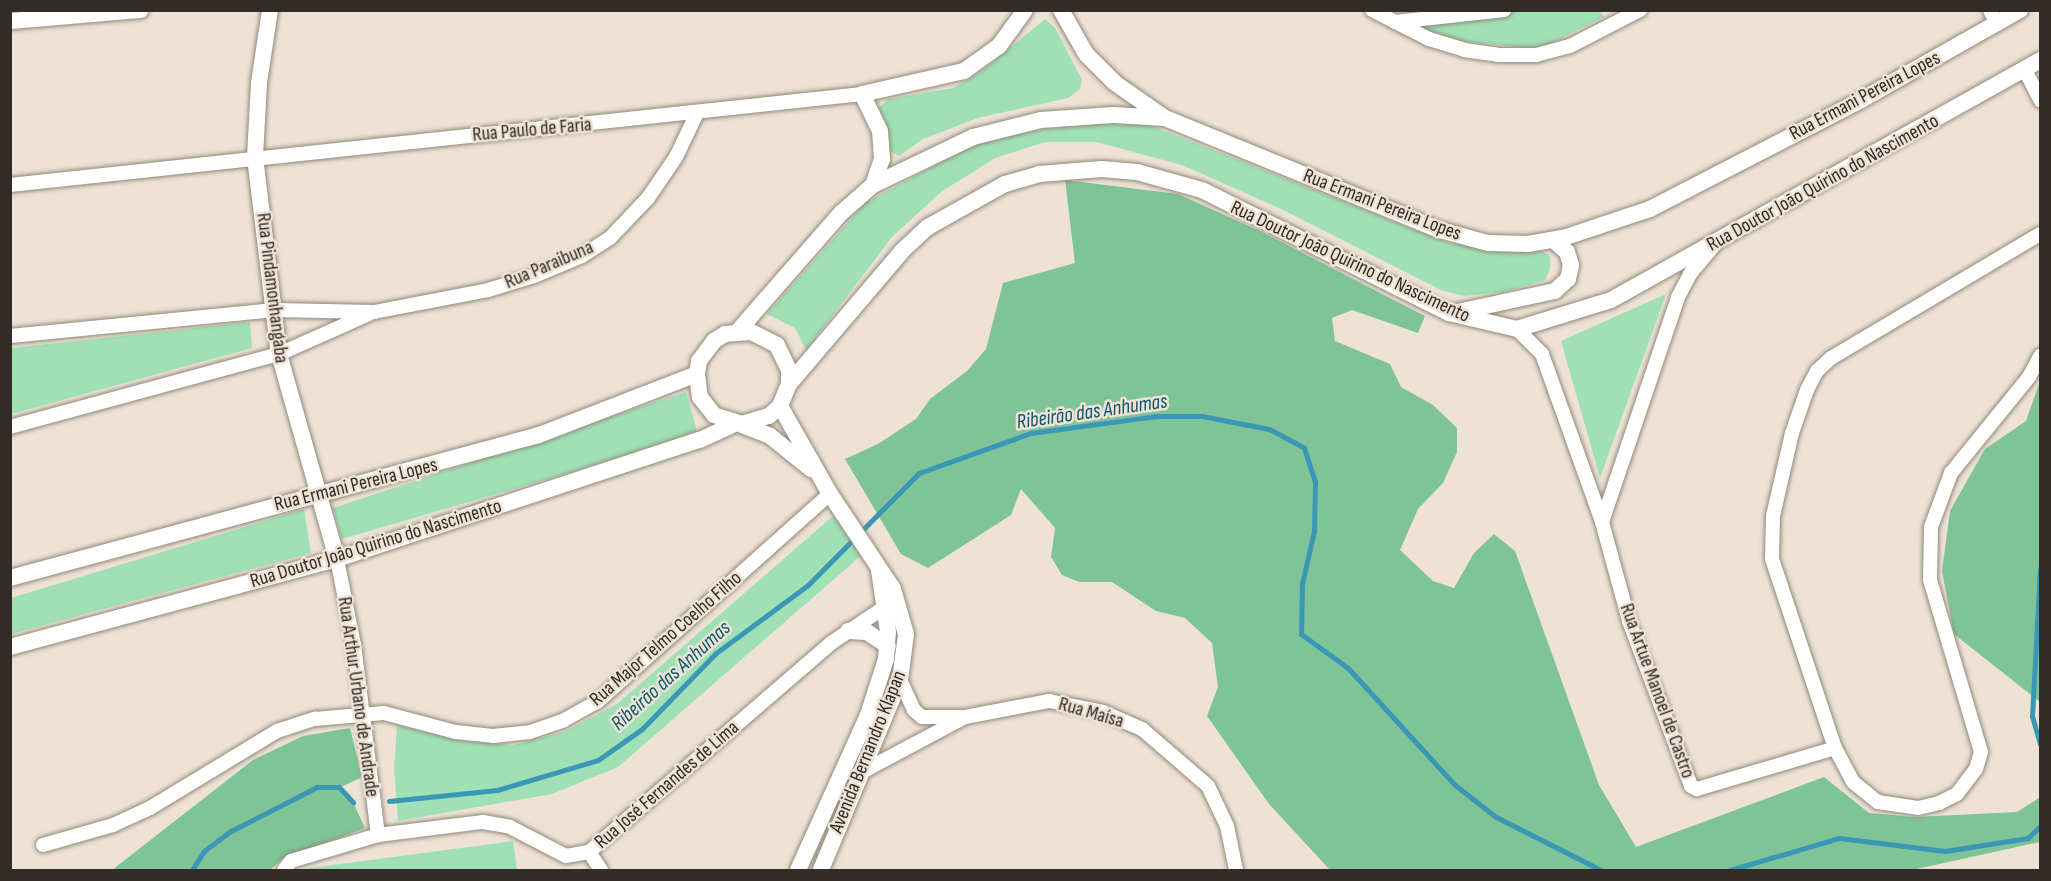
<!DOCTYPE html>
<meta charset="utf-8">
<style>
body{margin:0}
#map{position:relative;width:2051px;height:881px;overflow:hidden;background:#ede2d4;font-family:"Sofia Sans Condensed",sans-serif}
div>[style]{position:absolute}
.green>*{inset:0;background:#9fe1b5}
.forest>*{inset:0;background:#7ec496}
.stream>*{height:5px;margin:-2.5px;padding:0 2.5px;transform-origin:2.5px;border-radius:2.5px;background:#3a97b5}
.roads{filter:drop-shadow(0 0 2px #91887a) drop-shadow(0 0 2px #91887a)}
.minor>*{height:14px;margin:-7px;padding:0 7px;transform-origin:7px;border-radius:7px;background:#fff}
.tertiary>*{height:16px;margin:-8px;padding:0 8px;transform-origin:8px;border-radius:8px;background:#fff}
span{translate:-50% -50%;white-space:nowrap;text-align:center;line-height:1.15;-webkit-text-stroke:5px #ede2d4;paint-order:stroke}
.street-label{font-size:20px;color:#312c27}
.water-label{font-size:21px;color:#0a586d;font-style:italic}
.frame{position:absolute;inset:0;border:12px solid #312c27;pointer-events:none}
</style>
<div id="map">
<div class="green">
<i style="clip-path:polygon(1523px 11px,1600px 11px,1604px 17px,1539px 49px,1441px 39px,1423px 30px,1427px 19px)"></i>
<i style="clip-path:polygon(1045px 19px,1055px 28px,1082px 80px,1080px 89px,1068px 98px,978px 118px,923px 139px,899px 156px,889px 151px,879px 108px,888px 99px,953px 88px,982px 71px)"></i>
<i style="clip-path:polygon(1129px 117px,1449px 243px,1542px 251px,1550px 256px,1550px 269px,1545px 280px,1504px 292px,1464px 296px,1441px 290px,1283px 210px,1182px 165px,1096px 142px,1045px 142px,995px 158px,941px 192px,892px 237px,806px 350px,795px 328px,767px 314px,865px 203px,986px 138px)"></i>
<i style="clip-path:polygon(1666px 294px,1600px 478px,1561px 341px)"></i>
<i style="clip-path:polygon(250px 322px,252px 348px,11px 414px,11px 348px)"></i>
<i style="clip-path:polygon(686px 392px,698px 435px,342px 539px,333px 508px)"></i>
<i style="clip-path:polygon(304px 509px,311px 553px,11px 634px,11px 598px)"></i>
<i style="clip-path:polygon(833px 516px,863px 554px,618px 767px,552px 794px,398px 821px,394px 769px,397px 725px,463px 741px,513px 745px,564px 732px,617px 704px)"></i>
<i style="clip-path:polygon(513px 841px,517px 870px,295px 870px)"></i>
</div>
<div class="forest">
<i style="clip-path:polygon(1065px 180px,1178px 194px,1262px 232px,1425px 316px,1418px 333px,1352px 310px,1332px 318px,1335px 341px,1390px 364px,1401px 387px,1433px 405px,1457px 428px,1457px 452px,1443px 483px,1418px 509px,1400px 550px,1433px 581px,1454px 588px,1474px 553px,1494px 534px,1515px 551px,1599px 785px,1636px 847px,1824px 777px,1869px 813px,1915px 817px,2017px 812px,2039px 798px,2040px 702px,1954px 634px,1942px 571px,1950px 511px,1985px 449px,2026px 421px,2040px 381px,2040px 842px,1912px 870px,1330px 870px,1269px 804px,1207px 716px,1218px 687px,1212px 643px,1185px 618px,1156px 611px,1112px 582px,1079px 582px,1062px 575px,1051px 557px,1055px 528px,1021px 489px,1011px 515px,928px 568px,901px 554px,845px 459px,878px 444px,916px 419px,930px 399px,967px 371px,986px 349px,1003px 283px,1075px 263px)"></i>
<i style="clip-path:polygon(350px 728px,362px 777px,339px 788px,353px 802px,365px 828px,282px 859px,270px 870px,112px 870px,253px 760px,303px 736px)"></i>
</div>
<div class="stream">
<i style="left:2040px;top:569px;width:147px;rotate:93.1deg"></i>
<i style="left:2032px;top:716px;width:29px;rotate:74deg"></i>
<i style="left:389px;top:801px;width:109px;rotate:-5.8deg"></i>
<i style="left:497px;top:790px;width:105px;rotate:-16.5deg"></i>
<i style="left:598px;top:760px;width:54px;rotate:-35.2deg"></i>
<i style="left:642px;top:729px;width:106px;rotate:-45.8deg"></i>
<i style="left:716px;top:653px;width:114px;rotate:-36.5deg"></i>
<i style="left:808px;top:585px;width:158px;rotate:-45.3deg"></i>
<i style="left:919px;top:473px;width:119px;rotate:-19.7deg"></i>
<i style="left:1031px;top:433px;width:126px;rotate:-7.7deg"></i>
<i style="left:1156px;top:416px;width:46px"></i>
<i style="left:1202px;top:416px;width:68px;rotate:11deg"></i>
<i style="left:1269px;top:429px;width:40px;rotate:28deg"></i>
<i style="left:1304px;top:448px;width:35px;rotate:72deg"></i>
<i style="left:1315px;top:481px;width:50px;rotate:91.1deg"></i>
<i style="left:1314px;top:531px;width:54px;rotate:102.8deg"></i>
<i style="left:1302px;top:584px;width:50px;rotate:91.1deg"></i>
<i style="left:1301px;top:634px;width:58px;rotate:35.9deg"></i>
<i style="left:1348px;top:668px;width:159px;rotate:47.6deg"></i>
<i style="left:1455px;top:785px;width:52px;rotate:38deg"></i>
<i style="left:1496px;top:817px;width:118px;rotate:26.8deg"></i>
<i style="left:192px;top:870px;width:22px;rotate:-58deg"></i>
<i style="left:204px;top:851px;width:34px;rotate:-37deg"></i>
<i style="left:231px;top:831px;width:97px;rotate:-27.1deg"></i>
<i style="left:317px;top:787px;width:22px"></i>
<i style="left:339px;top:787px;width:21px;rotate:47deg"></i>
<i style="left:1730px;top:870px;width:114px;rotate:-16.4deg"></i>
<i style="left:1839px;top:838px;width:107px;rotate:7deg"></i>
<i style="left:1945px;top:851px;width:84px;rotate:-8.9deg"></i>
<i style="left:2028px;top:838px;width:17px;rotate:-45deg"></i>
</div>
<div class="roads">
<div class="minor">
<i style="left:1372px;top:10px;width:64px;rotate:27deg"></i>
<i style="left:1429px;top:39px;width:37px;rotate:17deg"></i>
<i style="left:1464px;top:50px;width:34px;rotate:8deg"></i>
<i style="left:1498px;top:55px;width:38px"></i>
<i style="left:1536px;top:55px;width:35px;rotate:-15deg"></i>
<i style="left:1570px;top:46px;width:79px;rotate:-27.2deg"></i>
<i style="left:1990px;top:10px;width:16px;rotate:63deg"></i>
<i style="left:1395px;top:22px;width:110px;rotate:-6.3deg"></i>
<i style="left:2025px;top:70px;width:34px;rotate:63deg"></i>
<i style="left:10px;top:185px;width:857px;rotate:-6.1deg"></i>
<i style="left:2040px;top:234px;width:243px;rotate:149.3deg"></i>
<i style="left:1831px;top:358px;width:19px;rotate:137deg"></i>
<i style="left:1817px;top:371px;width:21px;rotate:118deg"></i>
<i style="left:1807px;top:390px;width:46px;rotate:109.2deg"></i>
<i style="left:1792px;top:433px;width:85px;rotate:102.9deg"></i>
<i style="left:1773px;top:516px;width:43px;rotate:91.3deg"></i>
<i style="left:1772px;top:559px;width:199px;rotate:71.6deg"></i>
<i style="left:1835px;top:748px;width:38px;rotate:62deg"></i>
<i style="left:1853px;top:782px;width:32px;rotate:39deg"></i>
<i style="left:1878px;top:802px;width:40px;rotate:8.5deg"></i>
<i style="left:1918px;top:808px;width:22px;rotate:-13deg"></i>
<i style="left:1939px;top:803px;width:20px;rotate:-27deg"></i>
<i style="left:1957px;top:794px;width:31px;rotate:-53deg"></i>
<i style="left:1976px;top:769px;width:18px;rotate:-74deg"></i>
<i style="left:1981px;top:752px;width:179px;rotate:-106.5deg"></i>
<i style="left:1930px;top:580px;width:53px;rotate:-88.9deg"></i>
<i style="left:1931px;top:527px;width:58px;rotate:-69.7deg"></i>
<i style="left:1951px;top:473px;width:124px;rotate:-50.9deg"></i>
<i style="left:2029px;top:377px;width:24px;rotate:-62deg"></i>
<i style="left:1517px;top:329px;width:35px;rotate:45deg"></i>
<i style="left:1542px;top:354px;width:178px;rotate:70.3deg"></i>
<i style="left:1602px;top:522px;width:103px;rotate:74.7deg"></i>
<i style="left:1629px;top:621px;width:176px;rotate:69.4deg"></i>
<i style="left:1691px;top:786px;width:7px;rotate:27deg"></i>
<i style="left:1697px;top:789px;width:144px;rotate:-16.5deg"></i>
<i style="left:10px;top:336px;width:266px;rotate:-5.6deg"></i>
<i style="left:275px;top:310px;width:99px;rotate:1.2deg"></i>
<i style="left:374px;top:312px;width:116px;rotate:-10.9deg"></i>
<i style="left:488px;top:290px;width:48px;rotate:-16.9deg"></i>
<i style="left:534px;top:276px;width:52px;rotate:-22.6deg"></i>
<i style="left:582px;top:256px;width:33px;rotate:-33deg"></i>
<i style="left:610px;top:238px;width:55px;rotate:-46.5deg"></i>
<i style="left:648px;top:198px;width:50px;rotate:-55.7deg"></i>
<i style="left:676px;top:157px;width:47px;rotate:-64.5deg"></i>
<i style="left:10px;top:427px;width:279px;rotate:-15.2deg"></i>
<i style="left:279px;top:354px;width:98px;rotate:-24deg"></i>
<i style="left:1602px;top:522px;width:237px;rotate:-71.3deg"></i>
<i style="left:1678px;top:297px;width:26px;rotate:-62deg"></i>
<i style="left:1690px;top:274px;width:38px;rotate:-50deg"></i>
<i style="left:337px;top:559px;width:88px;rotate:78.8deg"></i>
<i style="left:354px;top:645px;width:192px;rotate:82.8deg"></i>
<i style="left:900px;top:680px;width:33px;rotate:65deg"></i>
<i style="left:914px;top:710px;width:11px;rotate:41deg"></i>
<i style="left:922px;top:717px;width:38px"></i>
<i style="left:858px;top:774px;width:121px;rotate:-28deg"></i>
<i style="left:965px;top:717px;width:86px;rotate:-10.8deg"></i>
<i style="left:1049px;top:701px;width:55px;rotate:11.5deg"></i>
<i style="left:1103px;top:712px;width:43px;rotate:23.6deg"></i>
<i style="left:1142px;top:729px;width:87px;rotate:40.8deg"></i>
<i style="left:1208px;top:786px;width:44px;rotate:64.6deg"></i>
<i style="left:1227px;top:826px;width:45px;rotate:78.4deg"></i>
<i style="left:43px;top:845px;width:73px;rotate:-15.9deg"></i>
<i style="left:113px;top:825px;width:41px;rotate:-24.7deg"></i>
<i style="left:150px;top:808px;width:149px;rotate:-31.2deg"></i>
<i style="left:277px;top:731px;width:40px;rotate:-18deg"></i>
<i style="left:315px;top:719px;width:69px;rotate:-5deg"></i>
<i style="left:384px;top:713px;width:74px;rotate:14.8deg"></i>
<i style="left:456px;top:732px;width:37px;rotate:6deg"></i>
<i style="left:493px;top:736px;width:37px;rotate:-6deg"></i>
<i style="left:530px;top:732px;width:36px;rotate:-19deg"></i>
<i style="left:564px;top:720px;width:38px;rotate:-29deg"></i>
<i style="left:597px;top:702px;width:312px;rotate:-41.8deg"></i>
<i style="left:589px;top:852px;width:22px;rotate:56deg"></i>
<i style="left:284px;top:870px;width:11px;rotate:-52deg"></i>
<i style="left:291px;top:861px;width:91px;rotate:-16.6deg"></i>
<i style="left:378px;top:835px;width:106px;rotate:-7.1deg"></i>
<i style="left:483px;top:822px;width:27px;rotate:10deg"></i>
<i style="left:510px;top:827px;width:63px;rotate:27.4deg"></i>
<i style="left:566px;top:856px;width:23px;rotate:-10deg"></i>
<i style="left:589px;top:852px;width:320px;rotate:-40.8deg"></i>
<i style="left:831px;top:643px;width:72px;rotate:-33.7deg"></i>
</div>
<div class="tertiary">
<i style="left:270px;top:10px;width:74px;rotate:98.6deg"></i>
<i style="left:259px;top:83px;width:74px;rotate:93.1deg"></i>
<i style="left:255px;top:157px;width:198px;rotate:83.1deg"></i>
<i style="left:279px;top:354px;width:213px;rotate:74.2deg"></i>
<i style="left:1061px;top:10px;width:51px;rotate:60.4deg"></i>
<i style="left:1086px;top:54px;width:41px;rotate:45deg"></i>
<i style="left:1115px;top:83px;width:61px;rotate:35deg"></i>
<i style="left:10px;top:21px;width:131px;rotate:-4.8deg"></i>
<i style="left:873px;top:185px;width:28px;rotate:-71deg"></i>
<i style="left:882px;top:159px;width:28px;rotate:-94deg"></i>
<i style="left:880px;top:131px;width:41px;rotate:-115.9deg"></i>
<i style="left:862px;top:94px;width:105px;rotate:-12.7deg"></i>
<i style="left:964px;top:71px;width:43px;rotate:-35.5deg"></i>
<i style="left:999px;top:46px;width:44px;rotate:-54.2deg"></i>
<i style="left:1453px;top:313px;width:104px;rotate:-12.2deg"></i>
<i style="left:1555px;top:291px;width:18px;rotate:-43deg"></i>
<i style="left:1568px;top:279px;width:14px;rotate:-78deg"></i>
<i style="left:1571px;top:265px;width:14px;rotate:-107deg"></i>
<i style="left:1567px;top:252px;width:18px;rotate:-139deg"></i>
<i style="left:738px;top:331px;width:157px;rotate:-48.9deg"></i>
<i style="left:841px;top:213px;width:43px;rotate:-41.2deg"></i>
<i style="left:873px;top:185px;width:111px;rotate:-25.6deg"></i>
<i style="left:973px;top:137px;width:70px;rotate:-14deg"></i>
<i style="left:1041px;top:120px;width:72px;rotate:-4deg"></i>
<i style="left:1113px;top:115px;width:52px;rotate:3.3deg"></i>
<i style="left:1165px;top:118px;width:297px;rotate:22.2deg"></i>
<i style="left:1440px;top:230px;width:50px;rotate:15.2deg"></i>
<i style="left:1488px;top:243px;width:40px;rotate:1.4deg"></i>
<i style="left:1528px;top:244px;width:36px;rotate:-10deg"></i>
<i style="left:1563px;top:238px;width:92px;rotate:-18.4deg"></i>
<i style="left:1650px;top:209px;width:237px;rotate:-27.3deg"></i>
<i style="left:1861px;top:100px;width:183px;rotate:-29.5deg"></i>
<i style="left:789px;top:384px;width:14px;rotate:-90deg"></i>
<i style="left:789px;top:370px;width:28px;rotate:-116deg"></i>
<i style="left:777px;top:345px;width:28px;rotate:-153deg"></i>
<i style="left:752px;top:332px;width:27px;rotate:176deg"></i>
<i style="left:725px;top:334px;width:13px;rotate:148deg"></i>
<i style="left:714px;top:341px;width:25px;rotate:127deg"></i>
<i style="left:699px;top:361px;width:13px;rotate:99deg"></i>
<i style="left:697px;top:374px;width:23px;rotate:83deg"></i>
<i style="left:700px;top:397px;width:23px;rotate:52deg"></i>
<i style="left:714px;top:415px;width:29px;rotate:18deg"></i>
<i style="left:742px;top:424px;width:28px;rotate:-17deg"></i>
<i style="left:769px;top:416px;width:15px;rotate:-42deg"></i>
<i style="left:780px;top:406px;width:24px;rotate:-68deg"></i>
<i style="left:789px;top:384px;width:175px;rotate:-49.6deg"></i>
<i style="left:902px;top:251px;width:35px;rotate:-43deg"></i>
<i style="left:928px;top:227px;width:88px;rotate:-29.2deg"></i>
<i style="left:1005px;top:184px;width:35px;rotate:-16deg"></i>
<i style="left:1039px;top:174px;width:63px;rotate:-4.5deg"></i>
<i style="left:1102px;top:169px;width:35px;rotate:5deg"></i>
<i style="left:1137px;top:172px;width:67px;rotate:15.5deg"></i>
<i style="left:1202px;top:190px;width:276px;rotate:26.5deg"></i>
<i style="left:1449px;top:313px;width:70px;rotate:13.2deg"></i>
<i style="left:1517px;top:329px;width:98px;rotate:-17.1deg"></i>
<i style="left:1611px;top:300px;width:492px;rotate:-29.2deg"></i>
<i style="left:780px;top:406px;width:101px;rotate:60.4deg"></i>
<i style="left:830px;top:494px;width:114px;rotate:56.4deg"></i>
<i style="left:893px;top:589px;width:47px;rotate:73.9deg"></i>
<i style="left:906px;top:634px;width:46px;rotate:97.4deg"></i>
<i style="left:900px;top:680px;width:206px;rotate:112.6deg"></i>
<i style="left:742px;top:425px;width:30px;rotate:21deg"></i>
<i style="left:770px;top:436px;width:53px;rotate:38.8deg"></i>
<i style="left:10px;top:578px;width:548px;rotate:-15.13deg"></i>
<i style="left:539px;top:435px;width:169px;rotate:-21.1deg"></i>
<i style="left:848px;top:631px;width:19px;rotate:3deg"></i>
<i style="left:867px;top:632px;width:25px;rotate:34deg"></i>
<i style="left:10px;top:647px;width:339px;rotate:-15.1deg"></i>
<i style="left:337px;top:559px;width:382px;rotate:-18.2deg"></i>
<i style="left:700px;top:440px;width:38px;rotate:-25deg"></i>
<i style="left:798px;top:870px;width:170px;rotate:-65.7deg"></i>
<i style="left:868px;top:715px;width:59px;rotate:-72.2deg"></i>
<i style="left:886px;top:659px;width:27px;rotate:-86deg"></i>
<i style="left:888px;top:632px;width:63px;rotate:-98.3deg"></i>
</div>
</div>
<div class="street-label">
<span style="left:1865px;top:96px;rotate:-28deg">Rua Ermani Pereira Lopes</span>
<span style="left:532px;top:130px;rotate:-5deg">Rua Paulo de Faria</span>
<span style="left:1823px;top:183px;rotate:-29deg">Rua Doutor João Quirino do Nascimento</span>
<span style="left:1382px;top:205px;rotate:21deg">Rua Ermani Pereira Lopes</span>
<span style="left:1350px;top:262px;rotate:25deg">Rua Doutor João Quirino do Nascimento</span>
<span style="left:549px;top:265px;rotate:-23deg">Rua Paraibuna</span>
<span style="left:272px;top:288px;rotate:83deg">Rua Pindamonhangaba</span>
<span style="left:356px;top:485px;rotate:-14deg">Rua Ermani Pereira Lopes</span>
<span style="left:376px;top:544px;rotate:-17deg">Rua Doutor João Quirino do Nascimento</span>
<span style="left:666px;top:639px;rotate:-41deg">Rua Major Telmo Coelho Filho</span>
<span style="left:1657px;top:691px;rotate:70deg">Rua Artue Manoel de Castro</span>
<span style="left:358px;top:697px;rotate:82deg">Rua Arthur Urbano de Andrade</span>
<span style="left:1091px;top:713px;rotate:16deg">Rua Maísa</span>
<span style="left:868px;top:752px;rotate:-68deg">Avenida Bernandro Klapan</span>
<span style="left:667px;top:785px;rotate:-41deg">Rua José Fernandes de Lima</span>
</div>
<div class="water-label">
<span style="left:1092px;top:412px;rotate:-8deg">Ribeirão das Anhumas</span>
<span style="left:671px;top:676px;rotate:-42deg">Ribeirão das Anhumas</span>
</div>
<div class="frame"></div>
</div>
